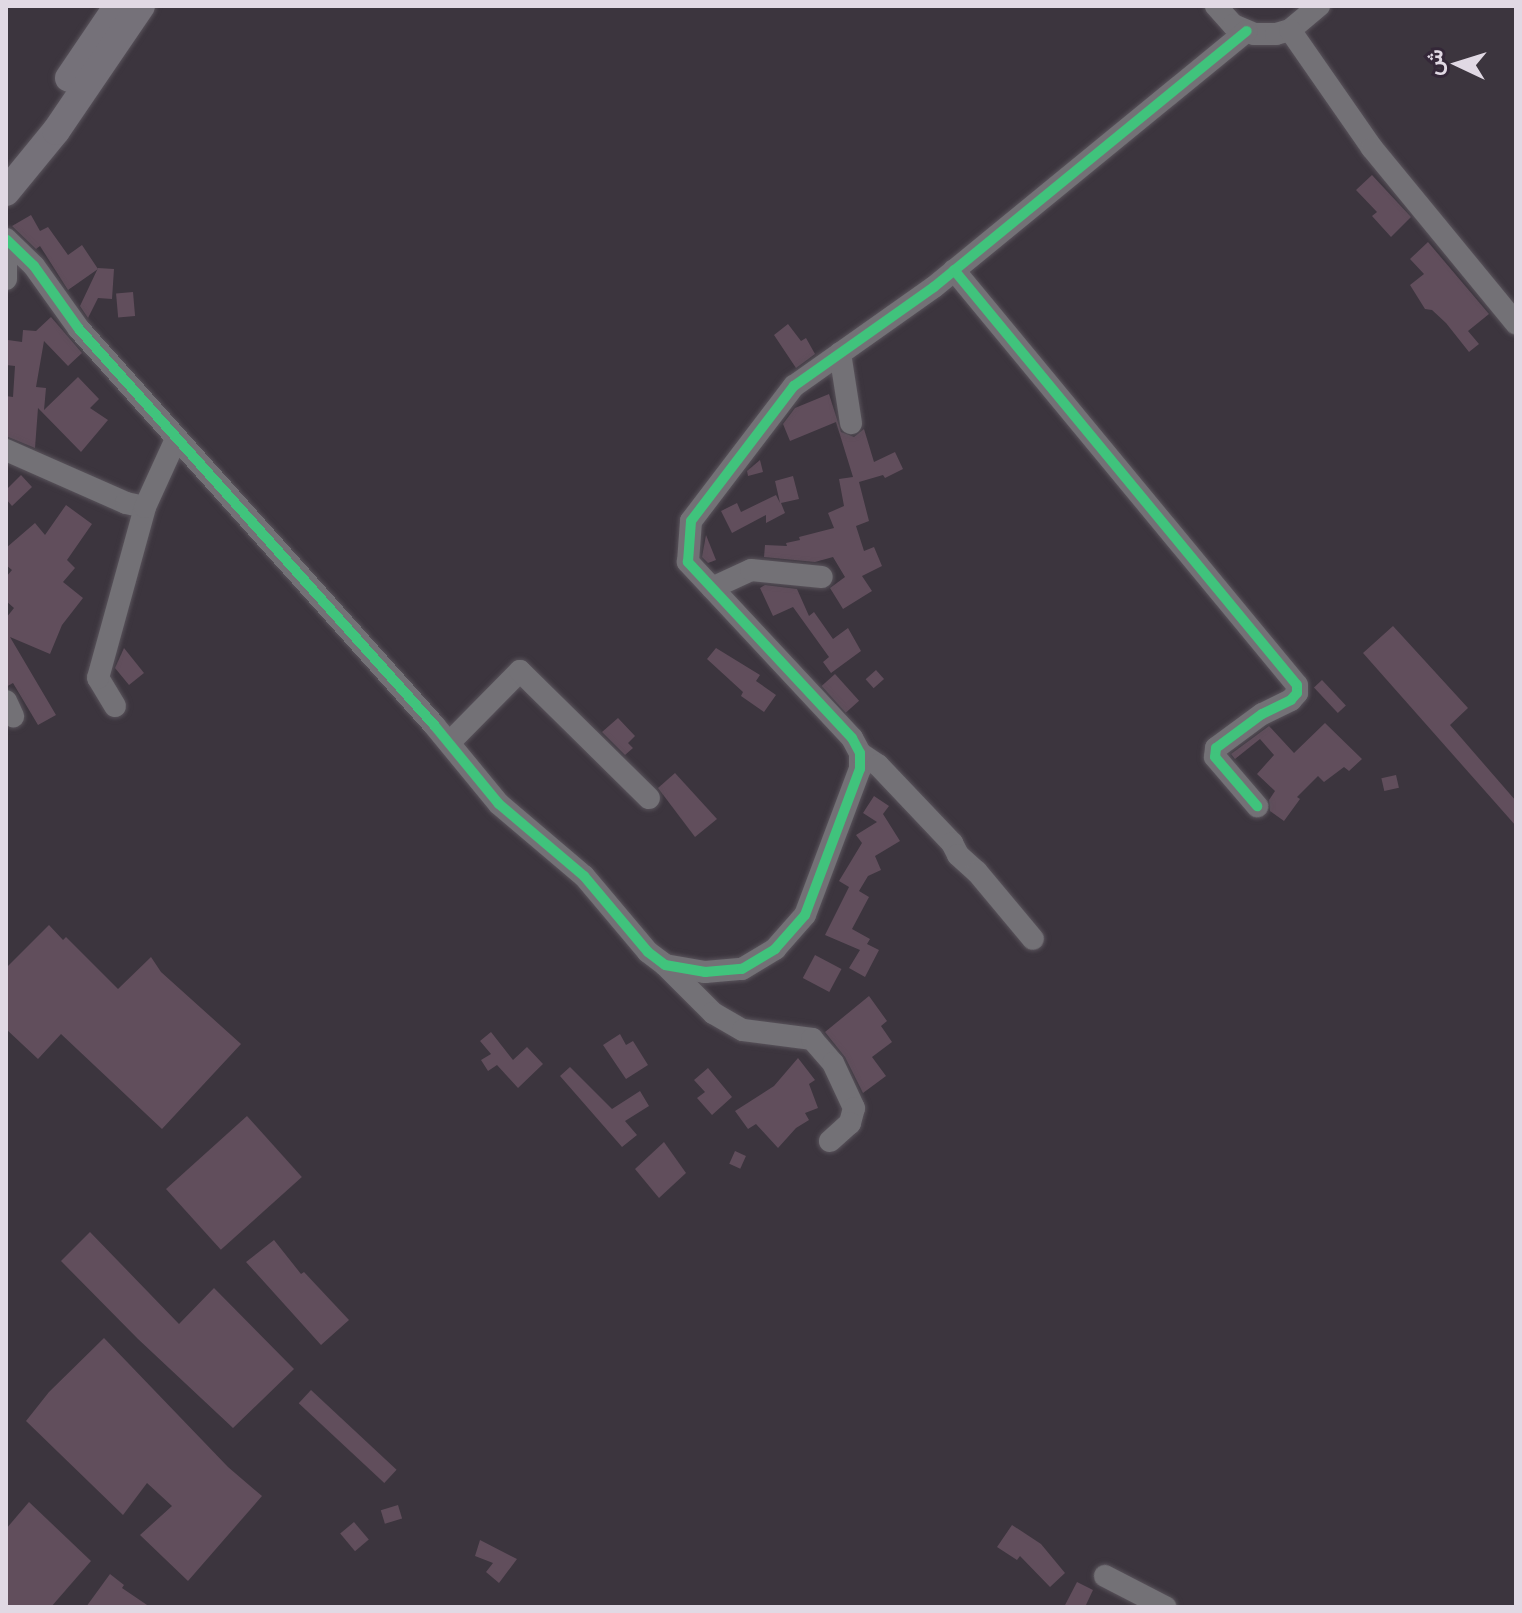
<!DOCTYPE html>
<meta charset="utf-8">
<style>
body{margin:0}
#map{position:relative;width:1522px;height:1613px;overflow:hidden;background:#3c353e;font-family:Commissioner,Vazirmatn,sans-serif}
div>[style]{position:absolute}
.building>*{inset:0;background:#614e5c;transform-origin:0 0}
.roads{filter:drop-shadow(0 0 2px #59535b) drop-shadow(0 0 2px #59535b)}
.minor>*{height:22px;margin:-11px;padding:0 11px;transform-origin:11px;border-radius:11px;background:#737176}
.major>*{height:28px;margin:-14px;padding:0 14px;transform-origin:14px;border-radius:14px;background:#757179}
.cycleway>*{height:10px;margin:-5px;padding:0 5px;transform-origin:5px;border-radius:5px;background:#40c37c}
span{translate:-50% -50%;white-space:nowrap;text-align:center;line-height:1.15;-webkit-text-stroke:7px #342738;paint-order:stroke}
.frame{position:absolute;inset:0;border:8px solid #e1d9e4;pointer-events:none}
.north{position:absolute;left:1418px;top:24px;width:80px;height:80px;-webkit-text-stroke:6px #342738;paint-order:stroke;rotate:274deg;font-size:22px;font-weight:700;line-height:32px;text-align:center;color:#e1d9e4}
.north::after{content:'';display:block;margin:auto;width:28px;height:36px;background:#e1d9e4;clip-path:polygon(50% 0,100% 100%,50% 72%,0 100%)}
</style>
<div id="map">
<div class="building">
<i style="clip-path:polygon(1372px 175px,1411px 217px,1391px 237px,1372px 216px,1377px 212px,1356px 190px)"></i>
<i style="clip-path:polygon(31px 215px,40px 231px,48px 227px,68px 255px,82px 245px,98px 269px,68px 290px,40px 246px,36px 249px,12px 226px)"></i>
<i style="clip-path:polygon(1428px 242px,1489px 314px,1468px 331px,1479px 344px,1469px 352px,1446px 323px,1432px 310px,1425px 309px,1410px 285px,1424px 274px,1410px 259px)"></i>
<i style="clip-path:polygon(98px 268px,114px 269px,112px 299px,98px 298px,88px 318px,80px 306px)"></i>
<i style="left:133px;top:292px;width:24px;height:17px;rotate:85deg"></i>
<i style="clip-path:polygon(51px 317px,82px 353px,68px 366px,44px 341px,36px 387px,46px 388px,44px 410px,78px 377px,99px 399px,90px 408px,108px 420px,81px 452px,38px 408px,35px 448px,6px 436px,6px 396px,13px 397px,15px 366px,6px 365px,8px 340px,22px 342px,23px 330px,36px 331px)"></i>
<i style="clip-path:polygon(788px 324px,801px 341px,806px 338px,815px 354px,796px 368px,774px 335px)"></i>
<i style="clip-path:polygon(829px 394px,841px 432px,854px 437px,864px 429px,874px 462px,895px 452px,903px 469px,885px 478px,883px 475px,859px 482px,869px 521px,856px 526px,864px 551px,874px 547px,882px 566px,862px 576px,872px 591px,843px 609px,830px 588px,845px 577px,833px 557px,815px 562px,764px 557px,765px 545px,787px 546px,786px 543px,800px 540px,799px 537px,834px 528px,828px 513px,844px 506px,839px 479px,853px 477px,836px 422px,790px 441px,783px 424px,795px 408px)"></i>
<i style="clip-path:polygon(760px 460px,763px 472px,748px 476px,747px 471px)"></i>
<i style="clip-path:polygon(21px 475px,32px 487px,12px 506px,6px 499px,6px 490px)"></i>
<i style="clip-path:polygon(793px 476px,799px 499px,781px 503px,785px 513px,766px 523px,766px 515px,732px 533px,721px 511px,737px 503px,741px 512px,776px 495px,780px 503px,775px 481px)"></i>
<i style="clip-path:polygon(66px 505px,92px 524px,67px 560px,75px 568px,63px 582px,83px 598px,62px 625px,50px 654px,10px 637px,56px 715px,38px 725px,13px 683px,6px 687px,6px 618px,14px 608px,6px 601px,6px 577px,12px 570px,6px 565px,6px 548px,35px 523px,45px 535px)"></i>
<i style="clip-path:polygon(706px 535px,716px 560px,708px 563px,702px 557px)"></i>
<i style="clip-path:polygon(765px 585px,797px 589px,809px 616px,814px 612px,833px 639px,848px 628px,861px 651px,831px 673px,823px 662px,829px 657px,793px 607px,773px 616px,760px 588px)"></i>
<i style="clip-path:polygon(1393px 626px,1468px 708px,1450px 725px,1516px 801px,1516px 826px,1363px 653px)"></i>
<i style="clip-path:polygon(124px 648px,144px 673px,129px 685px,115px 668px)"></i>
<i style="clip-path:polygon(716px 648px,760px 675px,756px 681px,776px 695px,764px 712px,741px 696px,743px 692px,707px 659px)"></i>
<i style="left:876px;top:670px;width:12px;height:14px;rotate:48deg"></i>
<i style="left:835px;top:674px;width:36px;height:18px;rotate:48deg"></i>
<i style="left:1322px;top:680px;width:35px;height:11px;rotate:47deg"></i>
<i style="clip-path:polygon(618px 718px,635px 736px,628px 743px,633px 748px,625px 755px,602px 732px)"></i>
<i style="clip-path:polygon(1325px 723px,1362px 759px,1349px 771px,1344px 767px,1324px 782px,1318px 776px,1297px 797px,1300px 799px,1284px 821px,1270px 811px,1269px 800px,1275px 791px,1257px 774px,1274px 755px,1260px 739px,1235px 759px,1231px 754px,1269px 726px,1294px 753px)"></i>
<i style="clip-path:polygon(675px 773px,717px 819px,695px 837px,658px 788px)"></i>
<i style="left:1396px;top:775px;width:13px;height:15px;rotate:77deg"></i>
<i style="clip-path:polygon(874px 796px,889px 806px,883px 814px,900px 841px,875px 856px,881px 870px,868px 876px,859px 891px,869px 897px,852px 929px,870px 939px,867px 944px,879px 950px,865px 977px,849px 968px,860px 950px,825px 935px,849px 887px,839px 881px,862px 843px,856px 835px,877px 822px,863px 813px)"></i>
<i style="clip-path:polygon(49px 925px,63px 940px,66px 937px,118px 989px,151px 957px,161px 972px,241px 1044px,162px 1129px,61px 1034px,38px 1059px,6px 1029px,6px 968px)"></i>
<i style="left:815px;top:955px;width:30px;height:26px;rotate:28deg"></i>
<i style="clip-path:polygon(869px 996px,887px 1021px,881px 1026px,892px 1042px,872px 1057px,886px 1076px,863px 1093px,845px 1057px,825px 1032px)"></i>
<i style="clip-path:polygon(491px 1032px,513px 1060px,527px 1047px,543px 1064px,518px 1088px,497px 1065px,488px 1071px,481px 1060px,491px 1054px,480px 1041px)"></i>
<i style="clip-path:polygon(620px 1034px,626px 1045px,633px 1041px,648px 1065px,626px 1079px,603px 1045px)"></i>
<i style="clip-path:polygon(798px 1058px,815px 1080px,809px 1084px,818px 1108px,805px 1113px,809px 1120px,796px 1128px,778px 1148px,756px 1124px,748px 1129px,735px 1111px,774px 1086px)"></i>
<i style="clip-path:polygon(570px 1067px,612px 1109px,640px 1091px,649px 1106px,625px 1121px,637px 1135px,622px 1147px,560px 1076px)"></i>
<i style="clip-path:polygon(708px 1068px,732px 1097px,712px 1115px,697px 1098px,705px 1092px,694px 1080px)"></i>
<i style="left:247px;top:1116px;width:82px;height:109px;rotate:48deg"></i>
<i style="clip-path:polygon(664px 1142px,686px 1173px,659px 1198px,635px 1169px)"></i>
<i style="left:735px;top:1151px;width:12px;height:14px;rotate:24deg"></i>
<i style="clip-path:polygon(90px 1232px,179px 1324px,214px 1288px,294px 1369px,233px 1428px,138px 1339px,61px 1261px)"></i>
<i style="clip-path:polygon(274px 1240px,301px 1274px,304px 1272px,349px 1320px,321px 1345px,246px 1262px)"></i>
<i style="clip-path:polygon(104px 1338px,228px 1467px,262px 1496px,188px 1581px,140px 1535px,172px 1506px,147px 1483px,123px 1515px,26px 1421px,49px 1392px)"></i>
<i style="left:311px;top:1390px;width:117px;height:18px;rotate:43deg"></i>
<i style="clip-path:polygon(29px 1502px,91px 1561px,51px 1607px,6px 1607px,6px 1529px)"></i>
<i style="left:398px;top:1505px;width:14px;height:18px;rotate:73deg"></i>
<i style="left:354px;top:1522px;width:23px;height:18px;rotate:50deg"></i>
<i style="clip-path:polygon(1012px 1525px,1041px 1544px,1065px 1573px,1050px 1587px,1020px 1556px,1017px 1560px,997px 1547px)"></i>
<i style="clip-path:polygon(480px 1540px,517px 1559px,499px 1583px,486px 1572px,493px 1563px,475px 1556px)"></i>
<i style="clip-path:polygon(110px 1574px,124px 1585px,122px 1588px,150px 1607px,86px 1607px)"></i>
<i style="clip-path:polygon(1077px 1582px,1093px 1590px,1085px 1607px,1064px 1607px)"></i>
</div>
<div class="roads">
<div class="minor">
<i style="left:1216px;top:6px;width:25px;rotate:48deg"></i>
<i style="left:1233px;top:25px;width:23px;rotate:23deg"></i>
<i style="left:1254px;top:34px;width:22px"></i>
<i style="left:1276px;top:34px;width:15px;rotate:-16deg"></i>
<i style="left:1290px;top:30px;width:38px;rotate:-40deg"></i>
<i style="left:1290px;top:30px;width:144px;rotate:55.2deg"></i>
<i style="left:1372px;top:148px;width:227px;rotate:50.6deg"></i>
<i style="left:6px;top:239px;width:40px;rotate:90deg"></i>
<i style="left:7px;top:240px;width:37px;rotate:44deg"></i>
<i style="left:34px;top:266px;width:77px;rotate:54.5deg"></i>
<i style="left:79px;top:329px;width:532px;rotate:48.12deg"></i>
<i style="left:434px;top:725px;width:102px;rotate:50.6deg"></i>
<i style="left:499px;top:804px;width:111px;rotate:40.3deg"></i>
<i style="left:584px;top:876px;width:99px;rotate:49.9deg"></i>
<i style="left:648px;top:952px;width:21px;rotate:37deg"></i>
<i style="left:665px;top:965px;width:41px;rotate:9.9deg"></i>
<i style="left:705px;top:972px;width:37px;rotate:-5deg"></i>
<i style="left:742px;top:969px;width:39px;rotate:-31deg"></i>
<i style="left:775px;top:949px;width:45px;rotate:-48.6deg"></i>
<i style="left:805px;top:915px;width:156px;rotate:-69.4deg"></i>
<i style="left:860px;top:769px;width:16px;rotate:-90deg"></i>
<i style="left:860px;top:753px;width:17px;rotate:-118deg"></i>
<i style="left:852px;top:738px;width:241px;rotate:-133deg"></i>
<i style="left:688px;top:562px;width:41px;rotate:-85.8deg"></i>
<i style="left:691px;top:521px;width:170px;rotate:-52.7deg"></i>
<i style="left:794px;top:386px;width:171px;rotate:-35.3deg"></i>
<i style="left:934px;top:287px;width:404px;rotate:-39.3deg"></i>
<i style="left:954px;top:270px;width:538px;rotate:50.43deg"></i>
<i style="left:1297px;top:685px;width:8px;rotate:90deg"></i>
<i style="left:1297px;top:693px;width:9px;rotate:131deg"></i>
<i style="left:1291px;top:700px;width:32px;rotate:154deg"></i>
<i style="left:1262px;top:714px;width:57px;rotate:143.5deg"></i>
<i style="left:1216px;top:748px;width:9px;rotate:96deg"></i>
<i style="left:1215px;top:757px;width:65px;rotate:49.4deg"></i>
<i style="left:840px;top:353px;width:71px;rotate:81.1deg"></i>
<i style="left:6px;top:450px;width:131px;rotate:23.8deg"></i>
<i style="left:126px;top:503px;width:19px;rotate:12deg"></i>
<i style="left:712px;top:588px;width:43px;rotate:-24.8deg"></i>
<i style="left:751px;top:570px;width:71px;rotate:5.6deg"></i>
<i style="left:6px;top:701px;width:17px;rotate:65deg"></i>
<i style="left:115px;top:706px;width:33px;rotate:-121deg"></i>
<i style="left:98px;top:678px;width:177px;rotate:-74.6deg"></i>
<i style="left:145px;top:507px;width:75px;rotate:-65.5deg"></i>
<i style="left:449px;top:743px;width:101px;rotate:-45.4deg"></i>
<i style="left:520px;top:671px;width:181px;rotate:44.6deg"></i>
<i style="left:860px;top:753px;width:22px;rotate:34deg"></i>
<i style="left:878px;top:765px;width:108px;rotate:46.5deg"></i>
<i style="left:952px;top:843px;width:13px;rotate:63deg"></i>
<i style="left:958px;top:855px;width:25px;rotate:42deg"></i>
<i style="left:977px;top:872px;width:87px;rotate:50.1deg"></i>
<i style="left:665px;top:965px;width:68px;rotate:45deg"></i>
<i style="left:713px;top:1013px;width:34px;rotate:30deg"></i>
<i style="left:743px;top:1030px;width:70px;rotate:7.4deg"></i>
<i style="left:812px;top:1039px;width:32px;rotate:49deg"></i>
<i style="left:833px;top:1063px;width:50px;rotate:65deg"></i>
<i style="left:854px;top:1108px;width:16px;rotate:105deg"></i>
<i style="left:850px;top:1123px;width:27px;rotate:138deg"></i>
<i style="left:1105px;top:1576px;width:68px;rotate:27.3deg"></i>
</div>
<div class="major">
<i style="left:69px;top:78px;width:86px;rotate:-55.9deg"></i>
<i style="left:6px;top:192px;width:79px;rotate:-50.7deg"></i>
<i style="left:56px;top:131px;width:151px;rotate:-55.8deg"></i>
</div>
</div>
<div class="cycleway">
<i style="left:7px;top:240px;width:37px;rotate:44deg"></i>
<i style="left:34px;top:266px;width:77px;rotate:54.5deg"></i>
<i style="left:79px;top:329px;width:532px;rotate:48.12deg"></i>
<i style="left:434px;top:725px;width:102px;rotate:50.6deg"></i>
<i style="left:499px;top:804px;width:111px;rotate:40.3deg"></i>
<i style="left:584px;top:876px;width:99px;rotate:49.9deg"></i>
<i style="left:648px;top:952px;width:21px;rotate:37deg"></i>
<i style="left:665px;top:965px;width:41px;rotate:9.9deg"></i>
<i style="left:705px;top:972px;width:37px;rotate:-5deg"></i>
<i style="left:742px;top:969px;width:39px;rotate:-31deg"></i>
<i style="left:775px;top:949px;width:45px;rotate:-48.6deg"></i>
<i style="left:805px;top:915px;width:156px;rotate:-69.4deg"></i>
<i style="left:860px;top:769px;width:16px;rotate:-90deg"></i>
<i style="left:860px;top:753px;width:17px;rotate:-118deg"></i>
<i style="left:852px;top:738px;width:241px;rotate:-133deg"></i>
<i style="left:688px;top:562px;width:41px;rotate:-85.8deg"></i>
<i style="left:691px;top:521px;width:170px;rotate:-52.7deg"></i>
<i style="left:794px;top:386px;width:171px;rotate:-35.3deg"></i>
<i style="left:934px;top:287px;width:404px;rotate:-39.3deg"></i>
<i style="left:954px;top:270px;width:538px;rotate:50.43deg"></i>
<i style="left:1297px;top:685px;width:8px;rotate:90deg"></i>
<i style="left:1297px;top:693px;width:9px;rotate:131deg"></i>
<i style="left:1291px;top:700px;width:32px;rotate:154deg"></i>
<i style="left:1262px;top:714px;width:57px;rotate:143.5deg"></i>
<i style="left:1216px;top:748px;width:9px;rotate:96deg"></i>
<i style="left:1215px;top:757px;width:65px;rotate:49.4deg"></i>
</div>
<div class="frame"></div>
<div class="north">ش</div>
</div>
